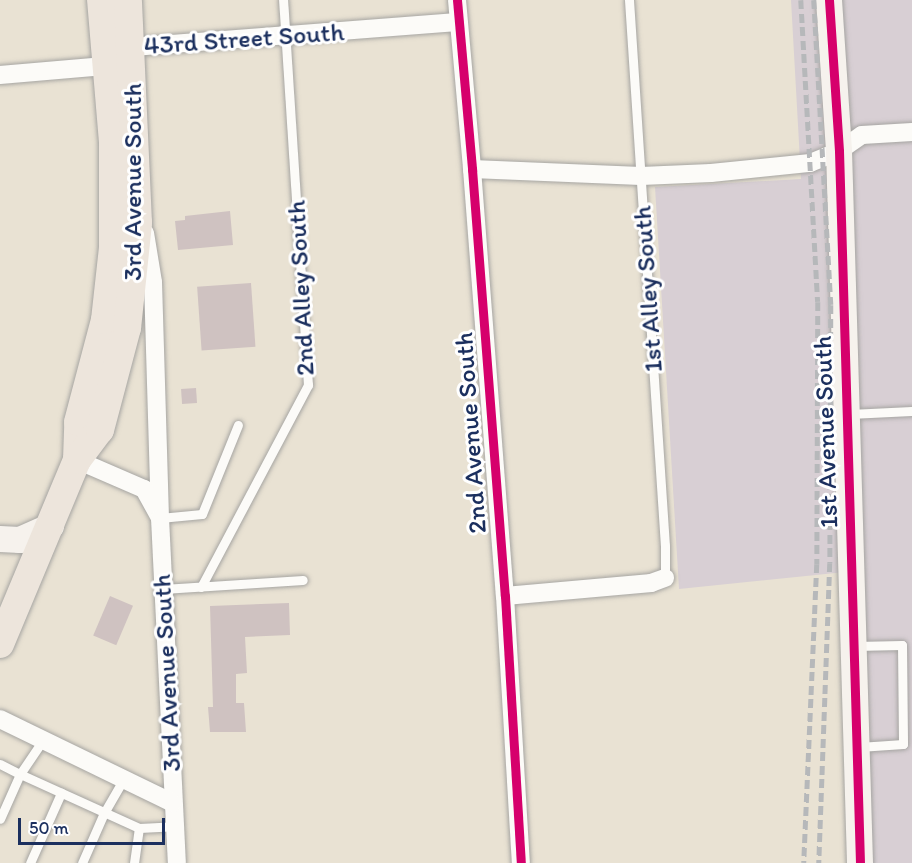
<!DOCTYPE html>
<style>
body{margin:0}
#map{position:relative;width:912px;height:863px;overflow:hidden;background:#e9e2d3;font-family:Itim,sans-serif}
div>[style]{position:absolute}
.industrial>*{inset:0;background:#d8cfd4}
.building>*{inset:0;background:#cfc2c1;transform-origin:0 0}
.roads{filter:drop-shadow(0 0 2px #a6a5a2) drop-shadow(0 0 2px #a6a5a2)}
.lane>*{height:9px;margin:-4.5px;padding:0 4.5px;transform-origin:4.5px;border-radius:4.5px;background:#fcfbf8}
.street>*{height:18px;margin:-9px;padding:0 9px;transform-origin:9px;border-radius:9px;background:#fcfbf8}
.secondary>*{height:26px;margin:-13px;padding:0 13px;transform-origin:13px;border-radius:13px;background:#f6f2ed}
.primary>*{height:28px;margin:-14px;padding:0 14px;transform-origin:14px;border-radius:14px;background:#ede5dc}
.rail>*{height:4.5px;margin-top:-2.25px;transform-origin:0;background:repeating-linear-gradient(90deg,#b6b8ba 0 9px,transparent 0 13.5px)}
.cycleway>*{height:9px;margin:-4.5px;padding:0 4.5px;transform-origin:4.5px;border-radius:4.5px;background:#d6006c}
span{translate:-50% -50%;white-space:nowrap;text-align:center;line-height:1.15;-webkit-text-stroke:6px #fff;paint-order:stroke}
.street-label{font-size:26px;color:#1b2f5e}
.scale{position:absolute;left:18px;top:818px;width:147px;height:27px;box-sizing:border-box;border:3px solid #1b2f5e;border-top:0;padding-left:8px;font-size:18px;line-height:21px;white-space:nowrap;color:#1b2f5e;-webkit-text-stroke:4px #fff;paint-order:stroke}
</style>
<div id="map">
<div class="industrial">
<i style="clip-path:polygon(791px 0,912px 0,912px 863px,850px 863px,845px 572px,679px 589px,655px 187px,801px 179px)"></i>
</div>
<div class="building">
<i style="clip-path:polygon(230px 211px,233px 245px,178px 250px,175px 221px,185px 220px,185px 216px)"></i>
<i style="left:251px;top:283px;width:64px;height:54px;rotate:86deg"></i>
<i style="left:196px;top:388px;width:15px;height:15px;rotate:86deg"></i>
<i style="left:110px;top:596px;width:25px;height:43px;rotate:23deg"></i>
<i style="clip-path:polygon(289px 603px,290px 635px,245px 637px,247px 673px,236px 674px,236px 703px,244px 703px,246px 732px,210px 732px,208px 707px,213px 707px,210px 606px)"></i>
</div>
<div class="roads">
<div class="lane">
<i style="left:629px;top:0;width:547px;rotate:86.23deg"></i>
<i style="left:665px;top:546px;width:32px;rotate:90deg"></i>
<i style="left:849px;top:414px;width:63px;rotate:-2.7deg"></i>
<i style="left:160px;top:518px;width:42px;rotate:-5.4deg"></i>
<i style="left:202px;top:514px;width:96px;rotate:-68deg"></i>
<i style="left:201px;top:587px;width:229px;rotate:-62.1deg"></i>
<i style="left:308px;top:385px;width:386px;rotate:-93.7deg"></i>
<i style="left:163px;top:589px;width:140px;rotate:-3.7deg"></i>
<i style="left:855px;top:646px;width:47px;rotate:-1.2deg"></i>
<i style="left:902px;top:645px;width:99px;rotate:89.4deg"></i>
<i style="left:903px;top:744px;width:44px;rotate:176.1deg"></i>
<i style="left:43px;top:740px;width:41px;rotate:124.1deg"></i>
<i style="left:20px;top:774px;width:131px;rotate:24.4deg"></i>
<i style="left:139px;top:828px;width:35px;rotate:-3deg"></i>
<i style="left:0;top:764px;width:22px;rotate:27deg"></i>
<i style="left:20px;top:774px;width:49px;rotate:114deg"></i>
<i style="left:30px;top:863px;width:77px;rotate:-66.1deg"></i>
<i style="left:82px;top:863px;width:55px;rotate:-66.3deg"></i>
<i style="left:104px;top:813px;width:39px;rotate:-60deg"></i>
<i style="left:134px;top:863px;width:35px;rotate:-82deg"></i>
</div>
<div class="street">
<i style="left:457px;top:0;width:170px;rotate:84.9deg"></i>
<i style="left:472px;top:169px;width:428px;rotate:85.6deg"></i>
<i style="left:505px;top:596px;width:267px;rotate:86.6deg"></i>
<i style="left:0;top:75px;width:105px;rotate:-4.9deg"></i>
<i style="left:105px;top:66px;width:33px;rotate:-35deg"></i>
<i style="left:132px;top:47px;width:327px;rotate:-4.4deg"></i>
<i style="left:472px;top:169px;width:169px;rotate:2.4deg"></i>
<i style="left:641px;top:176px;width:70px;rotate:-2.5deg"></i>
<i style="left:711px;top:173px;width:100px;rotate:-5.8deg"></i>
<i style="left:810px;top:163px;width:31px;rotate:-22deg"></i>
<i style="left:839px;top:151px;width:28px;rotate:-35deg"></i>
<i style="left:862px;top:135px;width:50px;rotate:-3.4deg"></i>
<i style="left:145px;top:233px;width:50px;rotate:80.7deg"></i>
<i style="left:153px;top:282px;width:232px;rotate:88.3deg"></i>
<i style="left:77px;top:460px;width:73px;rotate:23.4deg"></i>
<i style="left:144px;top:489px;width:33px;rotate:61deg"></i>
<i style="left:160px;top:518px;width:345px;rotate:87.2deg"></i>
<i style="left:505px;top:596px;width:147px;rotate:-5.1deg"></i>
<i style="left:651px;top:583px;width:15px;rotate:-20deg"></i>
<i style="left:0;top:719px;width:192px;rotate:25.9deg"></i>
</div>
<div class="secondary">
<i style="left:829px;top:0;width:151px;rotate:86.2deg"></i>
<i style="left:839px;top:151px;width:712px;rotate:88.31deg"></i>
<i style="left:0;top:539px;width:20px;rotate:3deg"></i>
<i style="left:20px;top:540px;width:34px;rotate:-24deg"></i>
</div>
<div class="primary">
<i style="left:77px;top:460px;width:38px;rotate:-88deg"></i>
<i style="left:78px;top:422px;width:106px;rotate:-75.2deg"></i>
<i style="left:105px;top:320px;width:72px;rotate:-83.7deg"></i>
<i style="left:113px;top:248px;width:106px;rotate:-90deg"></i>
<i style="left:113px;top:142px;width:143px;rotate:-94.8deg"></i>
<i style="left:0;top:644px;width:199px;rotate:-67.3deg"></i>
<i style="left:77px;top:460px;width:38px;rotate:-53deg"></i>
<i style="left:100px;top:430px;width:106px;rotate:-75.2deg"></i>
<i style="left:127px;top:328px;width:106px;rotate:-84deg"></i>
<i style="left:138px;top:223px;width:223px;rotate:-92.6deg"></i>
</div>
</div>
<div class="rail">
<i style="left:801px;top:0;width:302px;rotate:86.8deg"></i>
<i style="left:818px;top:302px;width:262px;rotate:90.2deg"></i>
<i style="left:817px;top:564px;width:299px;rotate:92.5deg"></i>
<i style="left:814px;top:0;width:305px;rotate:86.8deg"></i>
<i style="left:831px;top:305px;width:258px;rotate:90.2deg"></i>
<i style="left:830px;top:563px;width:300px;rotate:92.1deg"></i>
</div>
<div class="cycleway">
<i style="left:457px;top:0;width:170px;rotate:84.9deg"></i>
<i style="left:472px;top:169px;width:428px;rotate:85.6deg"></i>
<i style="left:505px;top:596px;width:267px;rotate:86.6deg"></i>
<i style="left:829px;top:0;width:151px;rotate:86.2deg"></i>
<i style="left:839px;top:151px;width:712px;rotate:88.31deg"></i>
</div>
<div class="street-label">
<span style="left:244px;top:39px;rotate:-4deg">43rd Street South</span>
<span style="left:133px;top:182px;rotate:-90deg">3rd Avenue South</span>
<span style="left:301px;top:288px;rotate:-93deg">2nd Alley South</span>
<span style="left:648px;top:289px;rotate:-94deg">1st Alley South</span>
<span style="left:826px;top:432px;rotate:-92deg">1st Avenue South</span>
<span style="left:471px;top:433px;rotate:-94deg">2nd Avenue South</span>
<span style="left:167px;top:673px;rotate:-93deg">3rd Avenue South</span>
</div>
<div class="scale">50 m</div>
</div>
